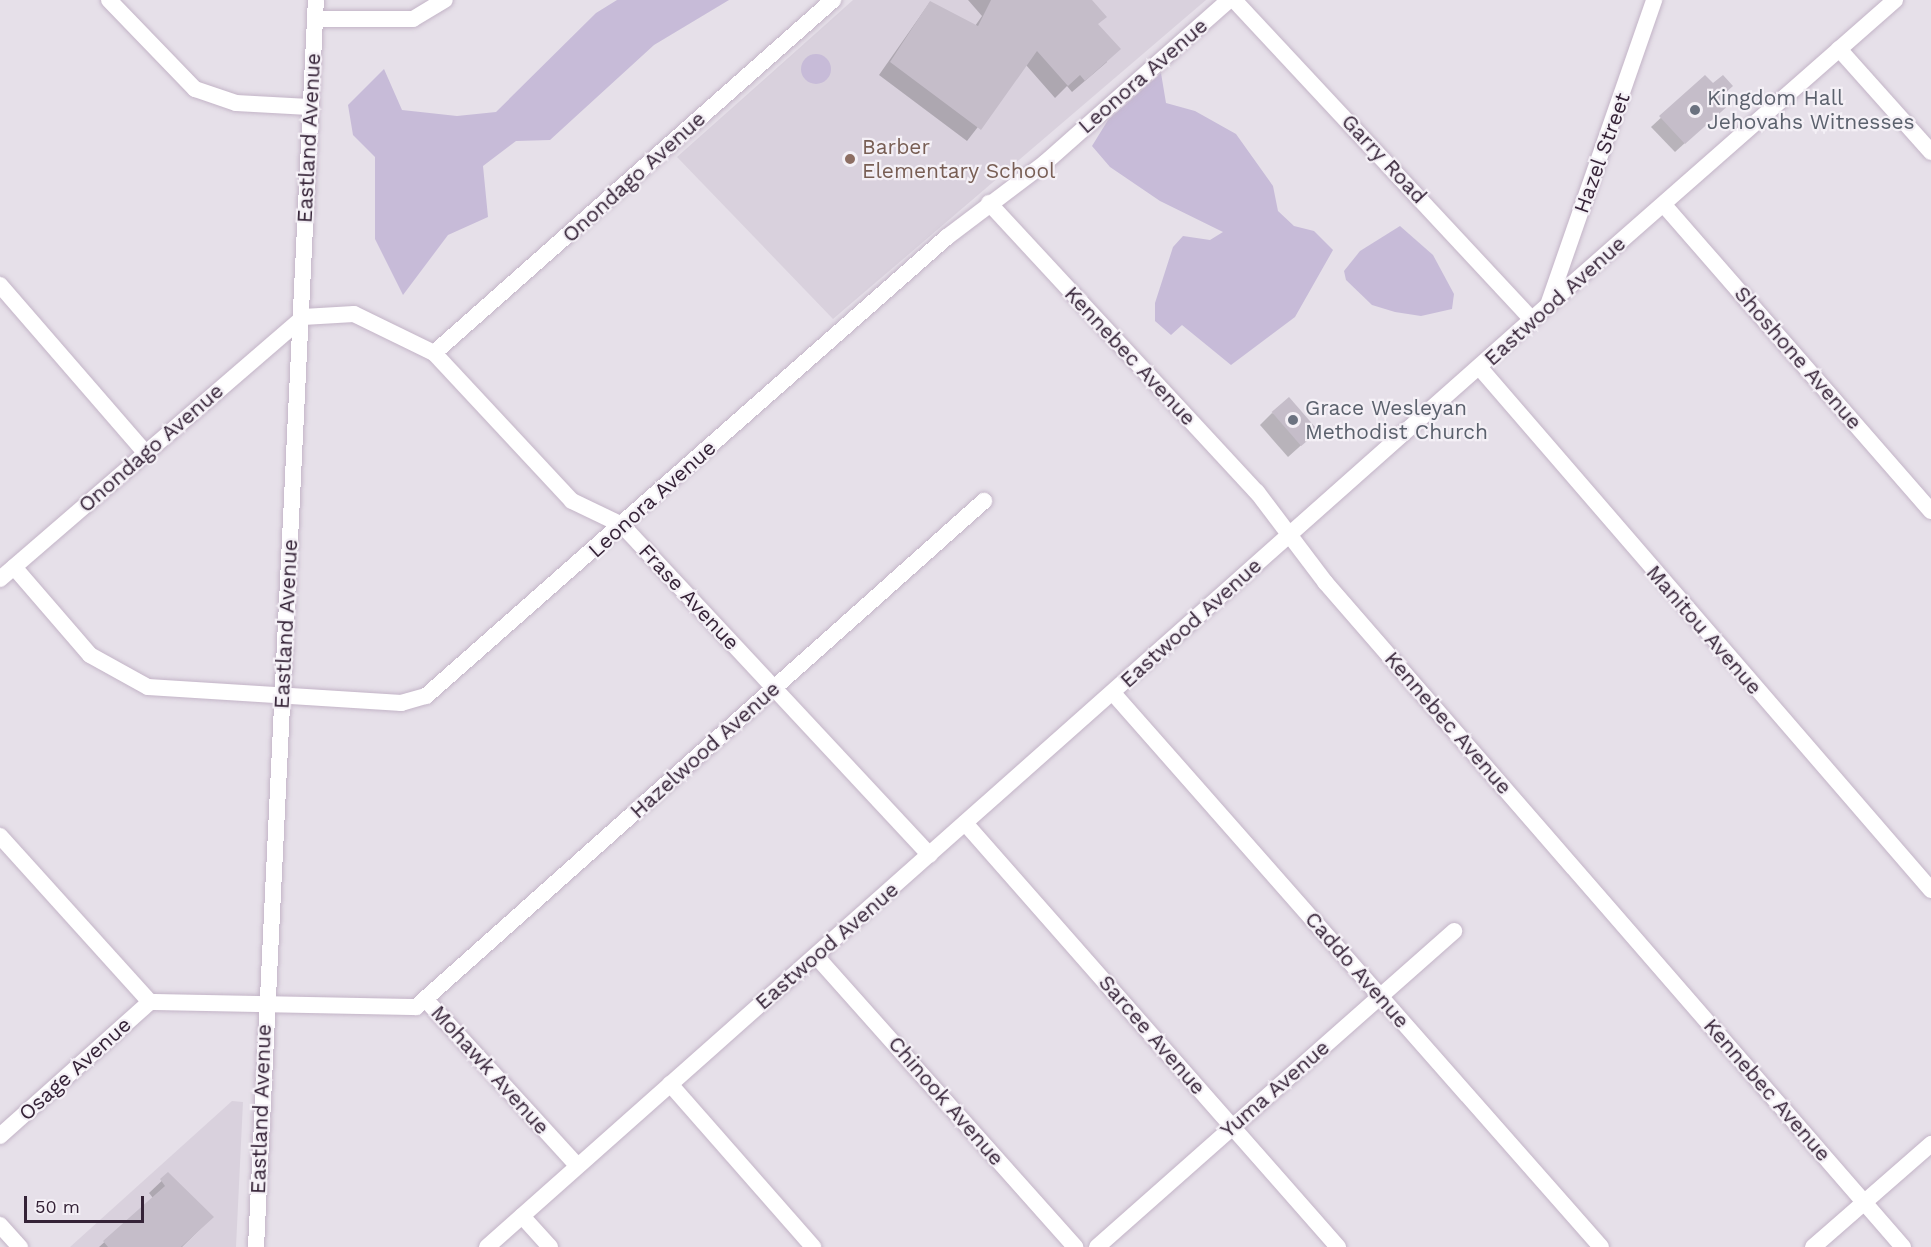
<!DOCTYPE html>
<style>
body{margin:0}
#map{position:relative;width:1931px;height:1247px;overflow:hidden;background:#e6e0e9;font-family:"Work Sans",sans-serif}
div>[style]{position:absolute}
.built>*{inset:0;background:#d9d1dd}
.green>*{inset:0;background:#c7bbd8}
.round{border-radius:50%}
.shadow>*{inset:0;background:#0003}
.building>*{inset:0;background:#c5bdc9;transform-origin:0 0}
.roads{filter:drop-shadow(0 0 2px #c3b4c7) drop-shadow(0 0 2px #c3b4c7)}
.minor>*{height:16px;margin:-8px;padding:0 8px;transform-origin:8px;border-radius:8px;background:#fff}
.tertiary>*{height:16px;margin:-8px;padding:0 8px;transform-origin:8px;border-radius:8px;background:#fff}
.secondary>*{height:16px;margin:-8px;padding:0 8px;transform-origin:8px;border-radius:8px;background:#fff}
.dots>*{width:16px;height:16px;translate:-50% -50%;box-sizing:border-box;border:3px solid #f4f0f6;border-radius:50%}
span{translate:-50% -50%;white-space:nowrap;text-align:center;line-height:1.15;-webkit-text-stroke:4.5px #f4f0f6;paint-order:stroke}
.street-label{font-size:21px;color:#352337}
.worship-label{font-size:21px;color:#5b616d}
.left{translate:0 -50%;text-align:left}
.education-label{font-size:21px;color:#785e54}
.scale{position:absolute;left:24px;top:1196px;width:120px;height:27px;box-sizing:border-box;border:3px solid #352337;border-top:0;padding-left:8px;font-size:18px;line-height:21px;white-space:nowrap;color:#352337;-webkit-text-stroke:4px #f4f0f6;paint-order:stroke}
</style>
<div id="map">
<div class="built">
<i style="clip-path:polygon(853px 0,1206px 0,833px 319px,677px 157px)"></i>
<i style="clip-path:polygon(232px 1101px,243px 1102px,236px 1247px,70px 1247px)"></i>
</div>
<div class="green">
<i style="clip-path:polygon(617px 0,729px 0,654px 45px,550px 140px,516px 141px,483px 166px,488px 217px,448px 235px,403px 295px,375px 239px,375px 157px,353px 135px,348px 105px,384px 69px,402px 110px,457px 116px,496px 112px,596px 13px)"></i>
<i class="round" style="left:801px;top:54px;width:30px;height:30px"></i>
<i style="clip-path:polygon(1161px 73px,1166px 103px,1195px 111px,1236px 134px,1273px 186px,1278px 211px,1294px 226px,1314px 231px,1333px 250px,1295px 317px,1231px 365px,1182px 325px,1171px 335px,1155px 321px,1155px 303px,1173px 247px,1183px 236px,1210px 240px,1223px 232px,1160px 201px,1110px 167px,1092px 146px,1108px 120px)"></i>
<i style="clip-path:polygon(1400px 226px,1433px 255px,1454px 294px,1452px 309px,1421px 316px,1395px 312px,1372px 305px,1346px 280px,1344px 271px,1360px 251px)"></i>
</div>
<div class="shadow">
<i style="clip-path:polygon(968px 0,1090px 0,1107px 62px,1072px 92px,1067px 86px,1055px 98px,1026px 65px,967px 141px,879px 75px,930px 2px,975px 26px,982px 16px)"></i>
<i style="clip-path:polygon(1705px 77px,1721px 96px,1719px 112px,1675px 152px,1651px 127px)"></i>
<i style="clip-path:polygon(1272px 413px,1317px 431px,1288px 457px,1260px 425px)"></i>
<i style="clip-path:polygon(169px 1174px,212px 1217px,182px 1247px,99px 1247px,153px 1198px,149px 1193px)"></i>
</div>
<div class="building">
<i style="clip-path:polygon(991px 0,1092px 0,1107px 17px,1098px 24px,1121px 49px,1085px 81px,1080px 75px,1068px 86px,1037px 51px,981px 130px,890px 62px,930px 1px,978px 26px)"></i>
<i style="clip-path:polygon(1705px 75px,1713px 83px,1723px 75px,1733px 86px,1723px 95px,1730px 104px,1685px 144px,1659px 116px)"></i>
<i style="left:1289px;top:397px;width:45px;height:23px;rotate:49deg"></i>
<i style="clip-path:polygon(168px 1172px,214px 1217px,181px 1247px,108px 1247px,103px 1241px,165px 1186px,160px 1179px)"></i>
</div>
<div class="roads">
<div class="minor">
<i style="left:109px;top:0;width:124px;rotate:46deg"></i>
<i style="left:195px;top:89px;width:43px;rotate:18.9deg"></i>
<i style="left:236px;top:103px;width:73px;rotate:3.1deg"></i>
<i style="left:1234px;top:0;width:437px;rotate:47deg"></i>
<i style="left:315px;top:19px;width:98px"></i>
<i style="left:413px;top:19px;width:37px;rotate:-31deg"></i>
<i style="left:1839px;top:49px;width:138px;rotate:48.2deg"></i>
<i style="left:989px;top:203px;width:394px;rotate:47.2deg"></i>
<i style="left:1257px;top:492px;width:113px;rotate:52.9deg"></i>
<i style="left:1325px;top:582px;width:881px;rotate:49deg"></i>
<i style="left:1664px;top:205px;width:406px;rotate:48.9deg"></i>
<i style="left:0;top:285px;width:220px;rotate:49.1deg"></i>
<i style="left:1548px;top:305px;width:462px;rotate:-41.3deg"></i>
<i style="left:434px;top:353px;width:533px;rotate:-41.5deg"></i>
<i style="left:1480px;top:368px;width:690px;rotate:49.17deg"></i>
<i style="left:14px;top:567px;width:116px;rotate:49.2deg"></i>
<i style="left:90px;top:655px;width:66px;rotate:28.9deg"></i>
<i style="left:148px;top:687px;width:254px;rotate:3.6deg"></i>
<i style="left:401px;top:703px;width:26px;rotate:-16deg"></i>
<i style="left:426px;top:696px;width:694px;rotate:-41.38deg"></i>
<i style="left:947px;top:237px;width:124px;rotate:-37.1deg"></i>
<i style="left:1046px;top:162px;width:244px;rotate:-41.5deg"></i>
<i style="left:0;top:579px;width:401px;rotate:-40.8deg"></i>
<i style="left:303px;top:317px;width:51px;rotate:-3.4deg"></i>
<i style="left:354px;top:314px;width:89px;rotate:26deg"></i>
<i style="left:434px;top:353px;width:202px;rotate:47deg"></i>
<i style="left:572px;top:501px;width:55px;rotate:25.6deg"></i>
<i style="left:622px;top:525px;width:451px;rotate:47deg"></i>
<i style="left:1113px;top:693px;width:738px;rotate:48.62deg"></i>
<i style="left:965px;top:823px;width:565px;rotate:48.66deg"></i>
<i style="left:0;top:836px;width:224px;rotate:47.9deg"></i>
<i style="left:150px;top:1002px;width:266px;rotate:1.1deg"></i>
<i style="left:416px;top:1007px;width:761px;rotate:-41.7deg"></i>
<i style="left:816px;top:956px;width:390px;rotate:48.3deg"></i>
<i style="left:427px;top:1001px;width:222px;rotate:47.6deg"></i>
<i style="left:670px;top:1084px;width:217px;rotate:48.7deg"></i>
<i style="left:0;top:1136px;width:201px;rotate:-41.8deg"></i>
<i style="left:522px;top:1216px;width:42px;rotate:47.9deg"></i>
<i style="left:1097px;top:1247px;width:477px;rotate:-41.5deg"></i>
<i style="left:1813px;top:1247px;width:157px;rotate:-41.1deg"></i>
</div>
<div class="tertiary">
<i style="left:256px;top:1247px;width:1248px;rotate:-87.25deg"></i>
<i style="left:487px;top:1247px;width:1419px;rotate:-41.6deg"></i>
<i style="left:1548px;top:305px;width:323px;rotate:-70.8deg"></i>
</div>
<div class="secondary">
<i style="left:0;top:1225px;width:30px;rotate:48deg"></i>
</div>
</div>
<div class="dots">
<i style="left:1695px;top:110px;background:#6b7280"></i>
<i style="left:850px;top:159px;background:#8d6e63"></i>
<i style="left:1293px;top:420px;background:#6b7280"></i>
</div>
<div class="street-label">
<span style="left:1143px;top:76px;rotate:-41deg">Leonora Avenue</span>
<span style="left:309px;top:138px;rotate:-87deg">Eastland Avenue</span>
<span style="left:1602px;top:153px;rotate:-70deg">Hazel Street</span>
<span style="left:1384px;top:159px;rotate:47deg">Garry Road</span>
<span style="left:634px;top:177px;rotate:-42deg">Onondago Avenue</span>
<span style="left:1555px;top:301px;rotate:-42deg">Eastwood Avenue</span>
<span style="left:1130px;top:356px;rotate:47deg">Kennebec Avenue</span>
<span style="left:1798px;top:358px;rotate:49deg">Shoshone Avenue</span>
<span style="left:151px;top:448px;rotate:-41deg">Onondago Avenue</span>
<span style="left:652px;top:499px;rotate:-42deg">Leonora Avenue</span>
<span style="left:689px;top:597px;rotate:47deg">Frase Avenue</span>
<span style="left:1191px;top:623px;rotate:-42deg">Eastwood Avenue</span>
<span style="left:286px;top:624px;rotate:-87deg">Eastland Avenue</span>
<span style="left:1704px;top:630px;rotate:49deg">Manitou Avenue</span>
<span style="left:1448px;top:723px;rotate:49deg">Kennebec Avenue</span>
<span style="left:705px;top:750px;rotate:-42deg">Hazelwood Avenue</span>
<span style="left:827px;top:946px;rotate:-41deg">Eastwood Avenue</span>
<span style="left:1357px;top:970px;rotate:49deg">Caddo Avenue</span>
<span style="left:1152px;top:1035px;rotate:49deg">Sarcee Avenue</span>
<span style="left:75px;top:1069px;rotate:-42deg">Osage Avenue</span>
<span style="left:490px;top:1070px;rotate:48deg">Mohawk Avenue</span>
<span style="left:1275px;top:1089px;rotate:-41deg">Yuma Avenue</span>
<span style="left:1767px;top:1090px;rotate:49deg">Kennebec Avenue</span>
<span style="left:946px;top:1101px;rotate:49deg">Chinook Avenue</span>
<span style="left:261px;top:1109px;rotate:-88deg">Eastland Avenue</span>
</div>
<div class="worship-label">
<span class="left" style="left:1707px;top:110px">Kingdom Hall<br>Jehovahs Witnesses</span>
<span class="left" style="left:1305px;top:420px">Grace Wesleyan<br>Methodist Church</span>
</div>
<div class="education-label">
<span class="left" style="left:862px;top:159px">Barber<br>Elementary School</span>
</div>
<div class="scale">50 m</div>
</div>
